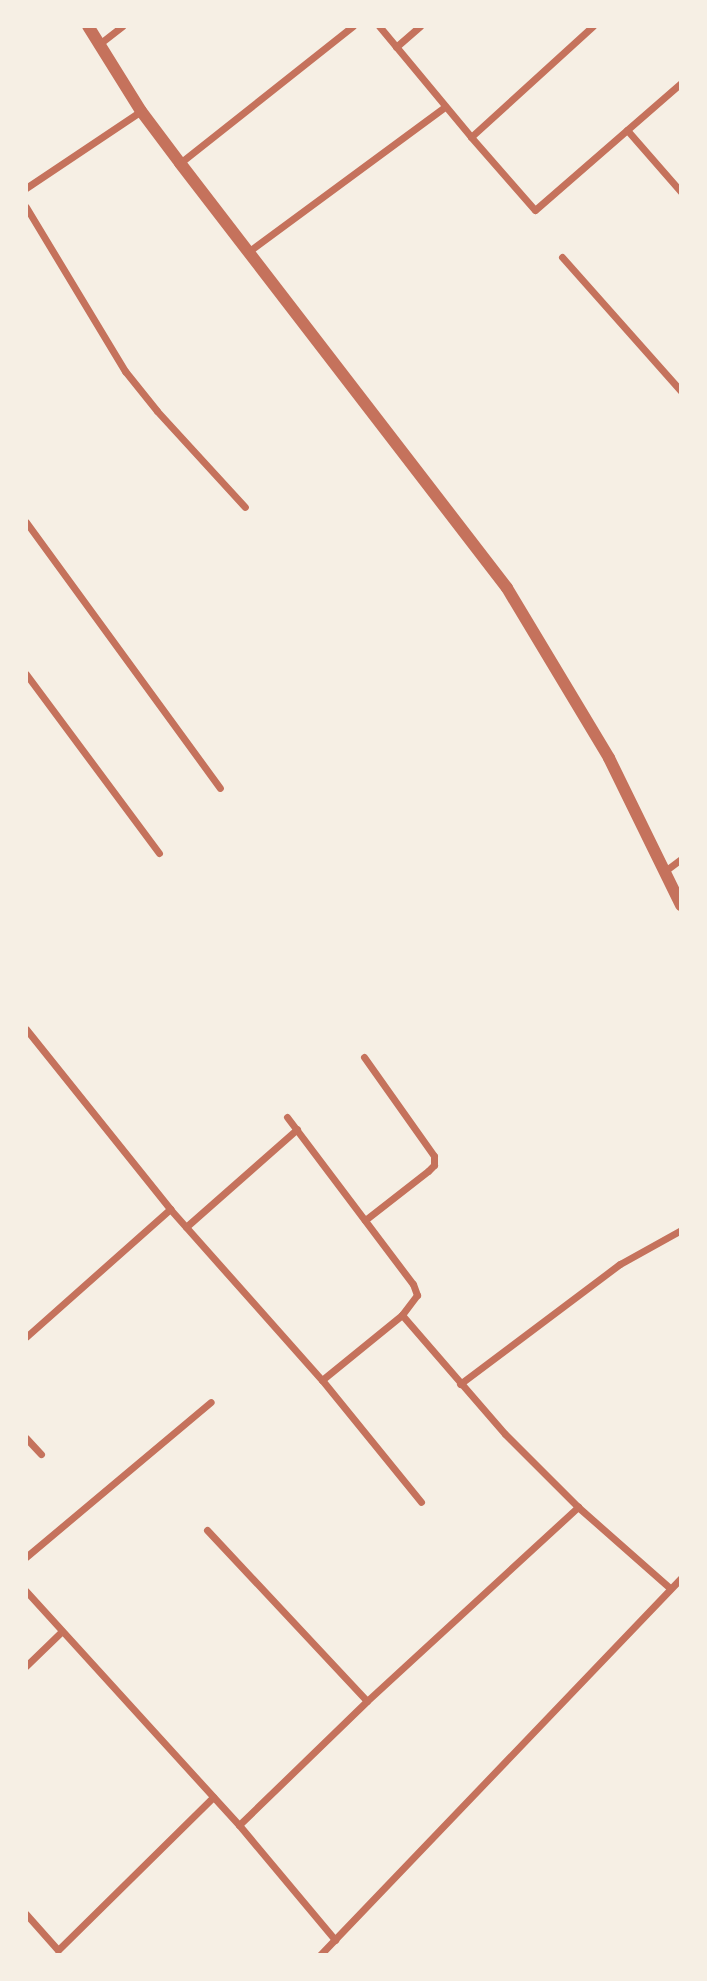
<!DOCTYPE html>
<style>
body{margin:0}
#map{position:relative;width:707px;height:1981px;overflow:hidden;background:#f6efe4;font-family:"PT Sans",sans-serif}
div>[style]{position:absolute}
.minor>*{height:7px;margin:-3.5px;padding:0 3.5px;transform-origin:3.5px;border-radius:3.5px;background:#c5725c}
.tertiary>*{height:12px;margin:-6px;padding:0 6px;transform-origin:6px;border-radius:6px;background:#c5725c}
span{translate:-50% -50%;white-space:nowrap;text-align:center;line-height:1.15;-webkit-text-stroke:5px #f6efe4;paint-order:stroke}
.frame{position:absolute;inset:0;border:28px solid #f6efe4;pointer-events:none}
</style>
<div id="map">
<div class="minor">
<i style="left:379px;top:26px;width:144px;rotate:50.3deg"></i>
<i style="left:471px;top:137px;width:165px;rotate:-42.3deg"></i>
<i style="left:98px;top:45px;width:31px;rotate:-38deg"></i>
<i style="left:396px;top:47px;width:32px;rotate:-41deg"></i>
<i style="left:627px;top:130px;width:82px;rotate:48.9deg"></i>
<i style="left:471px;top:137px;width:97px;rotate:48.8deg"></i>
<i style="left:535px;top:210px;width:194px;rotate:-41deg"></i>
<i style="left:180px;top:163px;width:221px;rotate:-38.4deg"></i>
<i style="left:26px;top:188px;width:138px;rotate:-33.8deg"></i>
<i style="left:26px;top:207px;width:192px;rotate:58.9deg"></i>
<i style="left:125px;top:371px;width:51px;rotate:51.3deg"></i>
<i style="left:157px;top:411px;width:130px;rotate:47.5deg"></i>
<i style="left:248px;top:252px;width:245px;rotate:-36.4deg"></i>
<i style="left:562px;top:257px;width:179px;rotate:48.4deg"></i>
<i style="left:26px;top:522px;width:329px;rotate:53.9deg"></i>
<i style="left:26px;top:674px;width:223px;rotate:53.4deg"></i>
<i style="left:665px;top:871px;width:20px;rotate:-37deg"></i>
<i style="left:26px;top:1029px;width:231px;rotate:51.3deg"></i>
<i style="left:170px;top:1209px;width:229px;rotate:48.4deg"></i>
<i style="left:322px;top:1380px;width:103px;rotate:-39.1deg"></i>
<i style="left:402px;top:1315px;width:157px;rotate:49.1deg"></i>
<i style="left:505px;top:1434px;width:103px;rotate:45deg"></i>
<i style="left:578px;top:1507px;width:123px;rotate:41.4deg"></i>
<i style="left:364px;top:1057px;width:121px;rotate:54.7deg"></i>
<i style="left:434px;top:1156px;width:9px;rotate:90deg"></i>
<i style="left:434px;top:1165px;width:8px;rotate:135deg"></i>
<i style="left:428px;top:1171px;width:80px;rotate:142.1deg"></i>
<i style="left:287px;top:1117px;width:209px;rotate:53deg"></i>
<i style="left:413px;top:1284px;width:12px;rotate:70deg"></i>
<i style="left:417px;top:1295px;width:25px;rotate:127deg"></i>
<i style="left:186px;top:1227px;width:148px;rotate:-41.4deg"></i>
<i style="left:26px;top:1337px;width:193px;rotate:-41.6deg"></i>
<i style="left:322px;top:1380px;width:157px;rotate:50.9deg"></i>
<i style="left:460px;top:1384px;width:200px;rotate:-36.9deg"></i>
<i style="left:620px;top:1264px;width:70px;rotate:-29.1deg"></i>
<i style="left:26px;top:1438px;width:22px;rotate:47deg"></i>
<i style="left:207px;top:1530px;width:234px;rotate:46.9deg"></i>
<i style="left:26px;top:1557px;width:241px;rotate:-40deg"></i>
<i style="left:26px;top:1591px;width:316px;rotate:47.7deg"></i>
<i style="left:239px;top:1825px;width:150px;rotate:50.1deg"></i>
<i style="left:26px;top:1666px;width:50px;rotate:-44.2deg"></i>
<i style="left:239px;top:1825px;width:178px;rotate:-44.1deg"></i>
<i style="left:367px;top:1701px;width:287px;rotate:-42.6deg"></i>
<i style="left:26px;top:1914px;width:48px;rotate:48.4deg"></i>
<i style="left:58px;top:1950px;width:218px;rotate:-44.6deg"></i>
<i style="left:320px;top:1955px;width:522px;rotate:-46.24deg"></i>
</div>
<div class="tertiary">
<i style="left:88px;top:26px;width:100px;rotate:58.1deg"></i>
<i style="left:141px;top:111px;width:65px;rotate:53.1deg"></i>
<i style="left:180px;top:163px;width:536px;rotate:52.42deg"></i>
<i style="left:507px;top:588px;width:198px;rotate:59deg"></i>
<i style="left:609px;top:758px;width:164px;rotate:63.9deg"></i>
</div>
<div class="frame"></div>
</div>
